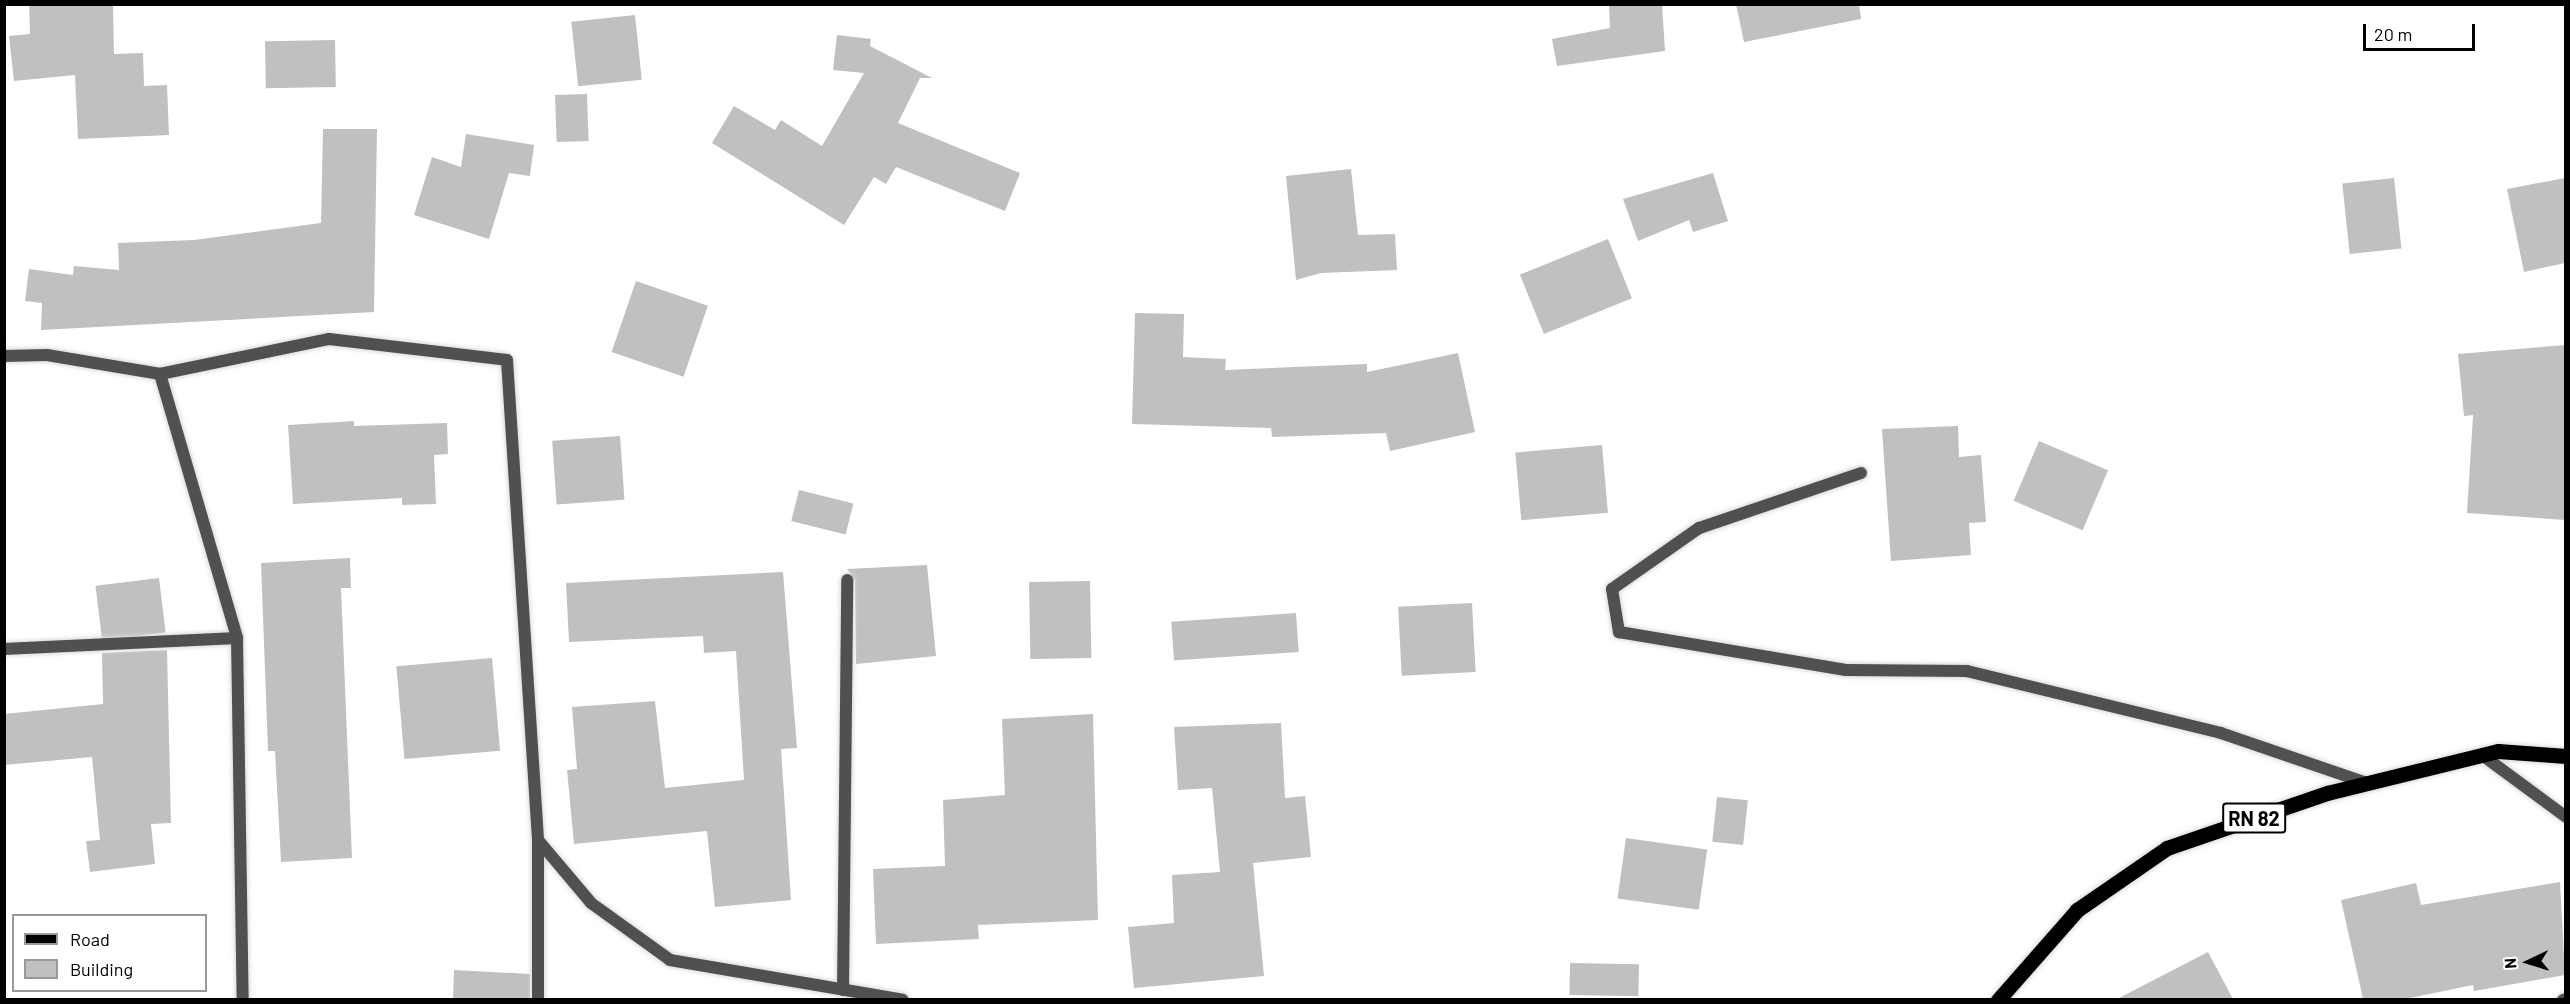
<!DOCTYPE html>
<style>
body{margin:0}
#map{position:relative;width:2570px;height:1004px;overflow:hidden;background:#fff;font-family:Barlow,sans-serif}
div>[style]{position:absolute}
.building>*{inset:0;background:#c0c0c0;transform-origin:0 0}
.roads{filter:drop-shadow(0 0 2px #dbdbdb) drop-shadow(0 0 2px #dbdbdb)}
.street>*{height:12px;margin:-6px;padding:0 6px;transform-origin:6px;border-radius:6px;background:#505050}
.primary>*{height:15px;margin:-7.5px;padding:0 7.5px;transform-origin:7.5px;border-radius:7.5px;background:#000}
span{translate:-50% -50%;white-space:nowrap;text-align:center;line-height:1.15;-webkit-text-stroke:6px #fff;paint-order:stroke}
.shield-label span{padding:2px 4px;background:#fff;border:2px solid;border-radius:4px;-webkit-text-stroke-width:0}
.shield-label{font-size:20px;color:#000;font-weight:700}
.frame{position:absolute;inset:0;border:6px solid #000;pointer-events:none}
.legend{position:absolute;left:12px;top:914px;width:195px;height:78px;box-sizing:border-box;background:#fff;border:2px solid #999;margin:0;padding:8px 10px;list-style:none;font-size:18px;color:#000}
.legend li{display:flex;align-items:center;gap:12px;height:30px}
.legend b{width:30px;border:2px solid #999}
.north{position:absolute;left:2498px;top:932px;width:60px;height:60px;-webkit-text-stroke:4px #fff;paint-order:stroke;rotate:266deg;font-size:16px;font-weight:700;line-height:24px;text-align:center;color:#000}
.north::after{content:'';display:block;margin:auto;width:21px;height:27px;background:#000;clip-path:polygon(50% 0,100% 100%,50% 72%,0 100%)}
.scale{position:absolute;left:2363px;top:24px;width:112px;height:27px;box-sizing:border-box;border:3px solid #000;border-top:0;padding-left:8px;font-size:18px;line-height:21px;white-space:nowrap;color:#000;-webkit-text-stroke:4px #fff;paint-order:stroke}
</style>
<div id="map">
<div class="building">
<i style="clip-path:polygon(29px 4px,113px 4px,114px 54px,143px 53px,144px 86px,167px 85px,169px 135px,78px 139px,75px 75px,14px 81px,9px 36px,30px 34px)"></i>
<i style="clip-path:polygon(1609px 4px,1662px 4px,1665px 51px,1557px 66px,1552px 39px,1610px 28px)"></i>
<i style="clip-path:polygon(1736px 4px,1859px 4px,1861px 19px,1744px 42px)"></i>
<i style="left:635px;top:15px;width:65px;height:64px;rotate:84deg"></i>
<i style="clip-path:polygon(837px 35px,871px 39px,870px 46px,932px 78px,920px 78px,898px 123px,1020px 173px,1005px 211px,896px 167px,886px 184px,874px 177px,844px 225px,712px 143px,734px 106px,775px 130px,781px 120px,822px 146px,864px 73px,833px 70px)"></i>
<i style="left:335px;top:40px;width:47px;height:70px;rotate:89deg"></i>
<i style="left:587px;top:94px;width:47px;height:32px;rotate:88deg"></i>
<i style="clip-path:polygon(323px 129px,377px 129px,374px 312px,41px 330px,42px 303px,25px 301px,29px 269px,73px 275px,74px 266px,119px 270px,118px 243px,194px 240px,321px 223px)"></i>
<i style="clip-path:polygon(466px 134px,534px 145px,530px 176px,509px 173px,489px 239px,414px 215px,432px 157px,461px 167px)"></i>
<i style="clip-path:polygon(1351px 169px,1358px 235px,1395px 234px,1397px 270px,1321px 273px,1296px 280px,1286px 176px)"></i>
<i style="clip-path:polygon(1713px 173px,1728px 221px,1693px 232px,1689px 220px,1638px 241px,1623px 199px)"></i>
<i style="left:2394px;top:178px;width:71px;height:52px;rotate:84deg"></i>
<i style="clip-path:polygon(2565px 178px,2565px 263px,2524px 272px,2507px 189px)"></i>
<i style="left:1608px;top:239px;width:64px;height:95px;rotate:68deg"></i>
<i style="left:636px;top:281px;width:76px;height:75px;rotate:19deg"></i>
<i style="clip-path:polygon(1135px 313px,1184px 314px,1183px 357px,1226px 359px,1225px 370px,1367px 364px,1367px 372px,1458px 353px,1475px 432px,1390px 451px,1386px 433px,1272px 437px,1271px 428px,1132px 424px)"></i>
<i style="clip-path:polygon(2565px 345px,2565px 520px,2467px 513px,2473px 415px,2464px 416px,2458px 354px)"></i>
<i style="clip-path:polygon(354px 421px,354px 426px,447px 423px,448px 454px,434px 455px,436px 504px,402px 505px,402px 498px,293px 504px,288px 425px)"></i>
<i style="clip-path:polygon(1958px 426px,1959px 457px,1981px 455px,1986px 522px,1969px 523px,1971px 555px,1891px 561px,1882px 429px)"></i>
<i style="left:620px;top:436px;width:64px;height:68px;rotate:86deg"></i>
<i style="left:2039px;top:441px;width:75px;height:65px;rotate:23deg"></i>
<i style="left:1602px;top:445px;width:68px;height:87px;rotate:85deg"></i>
<i style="left:799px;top:490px;width:56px;height:32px;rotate:14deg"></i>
<i style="clip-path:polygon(350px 558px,351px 588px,341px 588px,352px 858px,281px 862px,275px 751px,268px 751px,261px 563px)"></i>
<i style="clip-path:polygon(927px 565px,936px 656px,856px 664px,855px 580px,847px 569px)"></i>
<i style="clip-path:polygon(783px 572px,797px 748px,781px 749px,791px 900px,715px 907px,707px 831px,574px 844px,567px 770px,577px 769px,572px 707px,655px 701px,665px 788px,744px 780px,736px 651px,704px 653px,703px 636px,569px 642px,566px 583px)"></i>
<i style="left:159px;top:578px;width:55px;height:64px;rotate:83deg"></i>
<i style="left:1090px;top:581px;width:77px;height:61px;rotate:89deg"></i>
<i style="left:1472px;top:603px;width:69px;height:74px;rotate:87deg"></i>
<i style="left:1296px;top:613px;width:39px;height:125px;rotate:86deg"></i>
<i style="clip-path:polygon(167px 650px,171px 823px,151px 824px,155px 864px,90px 872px,86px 841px,100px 840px,92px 757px,4px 765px,4px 714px,103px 704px,102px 653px)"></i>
<i style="left:492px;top:658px;width:93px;height:96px;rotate:85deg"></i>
<i style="clip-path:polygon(1093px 714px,1098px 920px,978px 925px,979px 939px,876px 944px,873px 869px,945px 866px,943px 800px,1005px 795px,1002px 719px)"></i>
<i style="clip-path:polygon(1281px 723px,1285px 798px,1305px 796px,1311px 857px,1253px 863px,1264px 976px,1134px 988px,1128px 927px,1174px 923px,1172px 875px,1220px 872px,1212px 788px,1178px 790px,1174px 727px)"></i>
<i style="left:1717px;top:797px;width:31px;height:45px;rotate:6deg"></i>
<i style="left:1626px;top:838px;width:82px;height:61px;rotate:8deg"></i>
<i style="clip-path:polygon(2560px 882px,2565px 975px,2474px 991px,2473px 985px,2405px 999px,2363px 999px,2341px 900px,2416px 883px,2421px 905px)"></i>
<i style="clip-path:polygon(2208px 952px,2233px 999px,2117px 999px)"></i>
<i style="left:1570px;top:963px;width:69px;height:32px;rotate:1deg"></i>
<i style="clip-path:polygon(454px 970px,530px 974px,530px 999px,453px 999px)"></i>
</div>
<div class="roads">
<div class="street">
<i style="left:4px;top:356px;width:43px;rotate:-1.3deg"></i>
<i style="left:47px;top:355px;width:115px;rotate:9.5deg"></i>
<i style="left:160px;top:374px;width:173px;rotate:-11.7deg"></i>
<i style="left:329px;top:339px;width:179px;rotate:6.7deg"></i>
<i style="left:507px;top:360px;width:481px;rotate:86.3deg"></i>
<i style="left:538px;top:840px;width:160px;rotate:90deg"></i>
<i style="left:160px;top:374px;width:275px;rotate:73.7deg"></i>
<i style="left:237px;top:638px;width:362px;rotate:89.1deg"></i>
<i style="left:1861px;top:473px;width:171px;rotate:161.2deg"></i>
<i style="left:1699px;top:528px;width:106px;rotate:145deg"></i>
<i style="left:1612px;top:589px;width:44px;rotate:80.8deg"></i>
<i style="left:1619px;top:632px;width:230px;rotate:9.5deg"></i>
<i style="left:1846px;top:670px;width:121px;rotate:0.5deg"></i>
<i style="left:1967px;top:671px;width:261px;rotate:13.7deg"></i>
<i style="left:2221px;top:733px;width:154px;rotate:18.9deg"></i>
<i style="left:4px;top:649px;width:233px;rotate:-2.7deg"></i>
<i style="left:2482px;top:755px;width:104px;rotate:36.4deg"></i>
<i style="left:538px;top:840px;width:82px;rotate:49.9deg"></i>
<i style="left:591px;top:903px;width:97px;rotate:35.8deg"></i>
<i style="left:670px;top:960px;width:236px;rotate:9.7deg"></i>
<i style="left:843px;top:990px;width:410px;rotate:-89.4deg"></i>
<i style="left:2563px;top:1000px;width:3px;rotate:-18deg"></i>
</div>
<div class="primary">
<i style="left:1998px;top:1000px;width:120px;rotate:-48.7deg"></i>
<i style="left:2077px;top:910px;width:109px;rotate:-34.6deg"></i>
<i style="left:2167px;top:848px;width:169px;rotate:-19deg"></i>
<i style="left:2327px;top:793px;width:176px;rotate:-13.8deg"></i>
<i style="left:2498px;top:751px;width:68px;rotate:4.2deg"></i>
</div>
</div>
<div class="shield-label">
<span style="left:2254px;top:818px">RN 82</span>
</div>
<div class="frame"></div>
<ul class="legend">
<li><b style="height:8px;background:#000"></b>Road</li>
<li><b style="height:16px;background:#c0c0c0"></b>Building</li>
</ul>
<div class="north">N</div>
<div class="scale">20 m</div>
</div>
